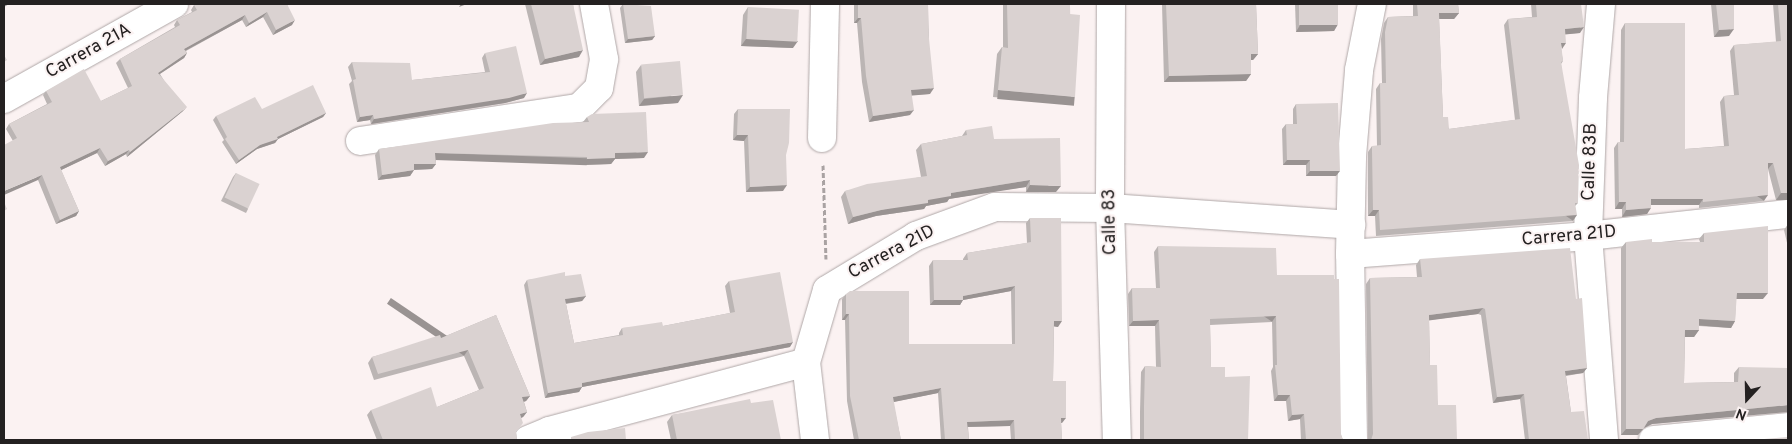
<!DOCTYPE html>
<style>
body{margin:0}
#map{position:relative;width:1792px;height:444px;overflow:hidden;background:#fbf2f2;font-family:Overpass,sans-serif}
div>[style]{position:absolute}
.path>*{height:3px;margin-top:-1.5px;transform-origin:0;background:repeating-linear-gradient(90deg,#a9a2a2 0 5px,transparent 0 7.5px)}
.roads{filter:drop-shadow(0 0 1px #afa7a7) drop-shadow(0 0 1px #afa7a7)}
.street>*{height:28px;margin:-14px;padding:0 14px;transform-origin:14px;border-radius:14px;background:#fff}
.secondary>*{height:28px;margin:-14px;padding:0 14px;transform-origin:14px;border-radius:14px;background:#fff}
.wall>*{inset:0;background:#bbb5b4}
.shaded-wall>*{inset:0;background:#999392;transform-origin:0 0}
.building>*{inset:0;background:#dad2d1;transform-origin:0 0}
span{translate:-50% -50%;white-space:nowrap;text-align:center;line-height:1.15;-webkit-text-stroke:4px #fbf2f2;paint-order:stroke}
.street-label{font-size:18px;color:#242121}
.frame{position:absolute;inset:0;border:5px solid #242121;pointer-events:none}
.north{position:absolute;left:1722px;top:374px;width:50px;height:50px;-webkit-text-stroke:4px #fbf2f2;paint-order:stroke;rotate:201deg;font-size:14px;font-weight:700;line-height:20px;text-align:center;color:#242121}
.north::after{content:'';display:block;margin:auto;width:18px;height:22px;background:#242121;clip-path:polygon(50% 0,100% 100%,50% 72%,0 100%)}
</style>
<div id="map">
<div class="path">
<i style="left:823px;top:165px;width:94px;rotate:88.2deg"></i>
</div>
<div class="roads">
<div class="street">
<i style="left:1601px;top:4px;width:94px;rotate:94.9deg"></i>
<i style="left:1593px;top:98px;width:138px;rotate:92.1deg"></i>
<i style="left:1588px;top:236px;width:205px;rotate:85.5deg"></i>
<i style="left:4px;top:99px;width:195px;rotate:-29.2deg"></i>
<i style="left:822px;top:138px;width:134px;rotate:-88.7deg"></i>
<i style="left:360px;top:141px;width:221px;rotate:-8.6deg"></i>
<i style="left:579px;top:108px;width:28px;rotate:-45deg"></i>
<i style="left:599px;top:88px;width:29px;rotate:-80deg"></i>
<i style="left:604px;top:59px;width:56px;rotate:-100.3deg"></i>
<i style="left:1350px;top:254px;width:239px;rotate:-4.3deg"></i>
<i style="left:1588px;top:236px;width:201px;rotate:-6.3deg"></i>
<i style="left:806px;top:362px;width:79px;rotate:83.4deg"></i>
<i style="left:528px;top:440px;width:23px;rotate:-23deg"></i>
<i style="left:549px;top:431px;width:266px;rotate:-15deg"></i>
<i style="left:806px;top:362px;width:75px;rotate:-73.7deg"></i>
<i style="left:827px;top:290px;width:104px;rotate:-31.2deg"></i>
<i style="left:916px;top:236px;width:84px;rotate:-20.2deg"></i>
<i style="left:995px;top:207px;width:115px;rotate:0.5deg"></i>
<i style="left:1110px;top:208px;width:242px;rotate:4deg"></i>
<i style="left:1353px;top:440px;width:186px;rotate:-90.9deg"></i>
<i style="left:1350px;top:254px;width:98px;rotate:-88.8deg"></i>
<i style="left:1352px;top:156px;width:86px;rotate:-85.3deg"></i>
<i style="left:1359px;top:70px;width:67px;rotate:-78.9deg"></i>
<i style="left:1653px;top:440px;width:136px;rotate:-5.5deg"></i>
</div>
<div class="secondary">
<i style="left:1111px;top:4px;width:204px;rotate:90.3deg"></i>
<i style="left:1110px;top:208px;width:232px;rotate:88.3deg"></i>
</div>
</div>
<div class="wall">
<i style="clip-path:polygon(287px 4px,292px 25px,273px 35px,263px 17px,246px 27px,242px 20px,186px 51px,187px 53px,184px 58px,160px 74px,183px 111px,127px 157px,126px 154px,105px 166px,97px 153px,61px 170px,79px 211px,76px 216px,56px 224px,38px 180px,13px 141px,6px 129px,9px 124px,47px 104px,43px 95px,46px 91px,101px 101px,128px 88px,116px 63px,120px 59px,175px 27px,174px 25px,177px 20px,192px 12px,191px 10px,194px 5px)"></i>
<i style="clip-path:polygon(525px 4px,573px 4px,579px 57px,540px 65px)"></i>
<i style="clip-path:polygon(623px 4px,655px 36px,652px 40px,625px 43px,620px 8px)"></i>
<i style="clip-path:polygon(854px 4px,928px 4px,930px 94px,912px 95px,910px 115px,869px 122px,862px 82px,857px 23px,854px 23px)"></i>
<i style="clip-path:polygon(1003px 4px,1070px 4px,1071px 104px,993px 97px,997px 54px,1002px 47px,1003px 47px)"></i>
<i style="clip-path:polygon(1162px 4px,1256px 4px,1258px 54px,1253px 60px,1251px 60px,1251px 74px,1246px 81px,1164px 82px)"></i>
<i style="clip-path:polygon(1295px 4px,1338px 4px,1338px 24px,1334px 31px,1296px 32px)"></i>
<i style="clip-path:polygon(1413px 4px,1458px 4px,1459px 13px,1454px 19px,1439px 19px,1443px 117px,1449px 129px,1515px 120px,1504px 25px,1508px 19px,1532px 17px,1531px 4px,1581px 4px,1580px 33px,1565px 34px,1561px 49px,1563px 61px,1561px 64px,1578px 203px,1575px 206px,1573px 221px,1376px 236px,1375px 216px,1368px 216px,1368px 152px,1372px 146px,1377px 146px,1376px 89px,1380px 83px,1382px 83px,1381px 39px,1384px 23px,1388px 17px,1413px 16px)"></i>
<i style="clip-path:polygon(1711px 4px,1734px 4px,1729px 36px,1714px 37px)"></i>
<i style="clip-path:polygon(1773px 4px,1788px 4px,1788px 200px,1776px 200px,1768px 169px,1764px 201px,1699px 208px,1699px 205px,1651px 205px,1647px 214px,1622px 217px,1622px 209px,1615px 209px,1614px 148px,1618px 142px,1620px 142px,1621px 30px,1625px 23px,1685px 149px,1724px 146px,1720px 102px,1724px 96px,1734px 95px,1730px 51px,1734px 45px,1776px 42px)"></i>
<i style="clip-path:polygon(748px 7px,793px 48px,741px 46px,743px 15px)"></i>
<i style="clip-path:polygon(485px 53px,524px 98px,505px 103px,371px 124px,370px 120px,357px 122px,349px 84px,352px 81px,348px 67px,352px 62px,412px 80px,485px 72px,482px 58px)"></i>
<i style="clip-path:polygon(641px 65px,678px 103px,639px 106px,636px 72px)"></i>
<i style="clip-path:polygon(1296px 104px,1336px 176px,1306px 176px,1306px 165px,1283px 165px,1282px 129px,1286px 124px,1293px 124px,1293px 109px)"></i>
<i style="clip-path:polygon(262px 109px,326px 113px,323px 117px,278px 139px,275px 143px,257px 149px,236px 164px,222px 142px,224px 140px,213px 120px,216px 116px)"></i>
<i style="clip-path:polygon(738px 109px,786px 155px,783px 191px,746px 192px,744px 141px,733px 140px,734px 114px)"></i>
<i style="clip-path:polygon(587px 117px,644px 158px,615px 159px,611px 164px,583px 165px,583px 163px,436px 159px,436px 164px,432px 169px,414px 170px,410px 176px,378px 180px,375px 155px,379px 149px,583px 122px)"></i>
<i style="clip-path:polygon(966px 130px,994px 139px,1056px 192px,1026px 192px,1026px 187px,995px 191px,949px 199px,947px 202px,926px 206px,924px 209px,876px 216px,848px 224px,841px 197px,845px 191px,921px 177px,916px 150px,921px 144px,962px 136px)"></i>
<i style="clip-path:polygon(236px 173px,248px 209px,246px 213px,221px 201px,233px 177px)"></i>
<i style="clip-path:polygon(1030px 218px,1058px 327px,1054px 326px,1053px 381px,1062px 423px,1061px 423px,1062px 440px,1011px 440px,1010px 426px,968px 427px,969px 440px,941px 440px,938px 393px,893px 402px,901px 440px,854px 440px,847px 401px,845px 320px,842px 320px,842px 299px,846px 294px,909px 344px,1012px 344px,1011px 291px,963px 300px,960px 305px,930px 305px,929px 266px,933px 260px,963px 260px,963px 259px,967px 253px,1027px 243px,1026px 223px)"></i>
<i style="clip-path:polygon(1788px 224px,1788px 247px,1784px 230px)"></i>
<i style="clip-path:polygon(1704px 233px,1763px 299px,1736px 299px,1735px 321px,1731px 328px,1699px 326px,1699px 330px,1694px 337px,1685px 337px,1684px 383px,1734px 382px,1734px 373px,1739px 367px,1786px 411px,1652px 424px,1644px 428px,1638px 435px,1621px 435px,1621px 248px,1626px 242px,1700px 242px,1699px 239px)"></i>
<i style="clip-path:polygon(1158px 246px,1277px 275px,1343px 440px,1301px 440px,1300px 419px,1288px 421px,1286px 401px,1274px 401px,1271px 371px,1273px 367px,1272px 322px,1210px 325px,1211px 367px,1225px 377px,1248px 440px,1140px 440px,1140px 412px,1141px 372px,1145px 366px,1156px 367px,1155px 326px,1129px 326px,1128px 294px,1132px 288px,1156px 288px,1154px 252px)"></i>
<i style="clip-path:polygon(1420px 259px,1576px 299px,1587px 368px,1583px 373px,1566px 376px,1571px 412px,1588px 440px,1525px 440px,1520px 399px,1493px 403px,1481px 315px,1478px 314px,1429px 320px,1430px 365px,1438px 405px,1457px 440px,1368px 440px,1366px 284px,1370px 278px,1417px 277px,1416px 265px)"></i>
<i style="clip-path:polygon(565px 276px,586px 296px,582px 301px,566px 304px,574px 343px,619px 335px,619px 333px,622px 328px,663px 326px,730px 313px,725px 286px,729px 281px,790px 347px,582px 387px,579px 392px,545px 398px,524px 285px,527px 280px)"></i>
<i style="clip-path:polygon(496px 315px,530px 396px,526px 401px,524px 402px,527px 412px,523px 417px,521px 418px,516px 432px,517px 440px,377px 440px,367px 415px,371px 410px,437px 407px,479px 390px,464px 356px,374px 380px,368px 363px,372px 357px,441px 338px)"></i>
<i style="clip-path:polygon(751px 403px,781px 440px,671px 440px,667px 422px,672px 415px)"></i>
</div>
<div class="shaded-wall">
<i style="clip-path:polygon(4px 4px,9px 4px,4px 7px)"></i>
<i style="clip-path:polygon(461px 4px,467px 4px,459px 7px)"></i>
<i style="clip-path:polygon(267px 12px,263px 17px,246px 27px,249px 23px)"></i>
<i style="clip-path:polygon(1439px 13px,1459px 13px,1454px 19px,1435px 19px)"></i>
<i style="clip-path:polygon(245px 15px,242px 20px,181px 53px,184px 49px)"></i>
<i style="clip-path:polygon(858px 18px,861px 18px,857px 23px,854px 23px)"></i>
<i style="clip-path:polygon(295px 20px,292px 25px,273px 35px,276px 30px)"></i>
<i style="clip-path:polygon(1338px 24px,1334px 31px,1296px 32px,1300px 25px)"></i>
<i style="clip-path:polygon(1584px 27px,1580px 33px,1560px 35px,1565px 29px)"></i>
<i style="clip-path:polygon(1734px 29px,1729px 36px,1714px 37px,1719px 30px)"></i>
<i style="clip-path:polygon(655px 36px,652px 40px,625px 43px,628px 39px)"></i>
<i style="clip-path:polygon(746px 39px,798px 41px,793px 48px,741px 46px)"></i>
<i style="clip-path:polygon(1561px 43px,1566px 43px,1562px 49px)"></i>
<i style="clip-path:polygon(583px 50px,579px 57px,540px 65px,545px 59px)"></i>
<i style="clip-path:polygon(187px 53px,184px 58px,155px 77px,158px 73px)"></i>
<i style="clip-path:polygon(1251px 54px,1258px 54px,1253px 60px,1246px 60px)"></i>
<i style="clip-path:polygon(1251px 74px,1246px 81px,1164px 82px,1169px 76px)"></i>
<i style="clip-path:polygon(934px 88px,930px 94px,907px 96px,911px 90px)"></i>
<i style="left:998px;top:90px;width:77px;height:9px;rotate:5deg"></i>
<i style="clip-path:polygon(527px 93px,524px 98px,505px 103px,371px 124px,374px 119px)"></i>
<i style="clip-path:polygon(683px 95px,678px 103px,639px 106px,644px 99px)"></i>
<i style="clip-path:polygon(187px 107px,183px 111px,127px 157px,130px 152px)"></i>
<i style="clip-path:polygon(914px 110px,910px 115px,869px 122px,873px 116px)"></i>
<i style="clip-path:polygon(326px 113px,323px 117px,278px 139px,275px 143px,257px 149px,236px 164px,239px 160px,260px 145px)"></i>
<i style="clip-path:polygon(373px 115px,370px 120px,357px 122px,360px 117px)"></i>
<i style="clip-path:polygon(737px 135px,748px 135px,744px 141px,733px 140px)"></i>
<i style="clip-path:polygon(100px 148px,97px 153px,57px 172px,60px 167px)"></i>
<i style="clip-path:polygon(129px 150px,126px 154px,105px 166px,108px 161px)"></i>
<i style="clip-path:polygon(648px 152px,644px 158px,615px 159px,611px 164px,583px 165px,587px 159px,615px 153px)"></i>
<i style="left:435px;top:153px;width:152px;height:7px;rotate:2deg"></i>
<i style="clip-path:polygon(1287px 160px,1310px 160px,1306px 165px,1283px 165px)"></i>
<i style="clip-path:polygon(1768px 163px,1773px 163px,1768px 169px)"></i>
<i style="clip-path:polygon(414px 164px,436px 164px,432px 169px,410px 170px)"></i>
<i style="clip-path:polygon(414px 170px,410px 176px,378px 180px,382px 175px)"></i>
<i style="clip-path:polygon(1310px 171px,1340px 171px,1336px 176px,1306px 176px)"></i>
<i style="clip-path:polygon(42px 175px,38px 180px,4px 195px,4px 191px)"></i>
<i style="clip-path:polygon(1030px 180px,1026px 187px,949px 199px,947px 202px,926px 206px,924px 209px,876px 216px,848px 224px,853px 217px,881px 210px,951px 193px)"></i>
<i style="clip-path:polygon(787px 185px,783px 191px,746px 192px,750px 187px)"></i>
<i style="clip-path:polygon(1030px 185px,1061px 186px,1056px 192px,1026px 192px)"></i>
<i style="clip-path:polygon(1781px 193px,1788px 193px,1788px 200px,1776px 200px)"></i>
<i style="left:1768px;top:195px;width:7px;height:65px;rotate:124deg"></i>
<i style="clip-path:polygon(1651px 199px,1703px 199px,1699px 205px,1646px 205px)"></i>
<i style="clip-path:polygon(1619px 202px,1626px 202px,1622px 209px,1615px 209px)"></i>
<i style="clip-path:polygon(1651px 208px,1647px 214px,1622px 217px,1626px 210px)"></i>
<i style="clip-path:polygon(1373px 210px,1379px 210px,1375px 216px,1368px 216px)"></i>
<i style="clip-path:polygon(79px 211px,76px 216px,56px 224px,60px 220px)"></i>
<i style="left:1577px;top:215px;width:7px;height:198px;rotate:124deg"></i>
<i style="clip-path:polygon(1015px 286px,1011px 291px,963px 300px,960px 305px,930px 305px,934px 300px,963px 296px)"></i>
<i style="clip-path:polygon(1737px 293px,1768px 293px,1763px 299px,1732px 299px)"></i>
<i style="clip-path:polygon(586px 296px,582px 301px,562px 304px,565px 299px)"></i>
<i style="clip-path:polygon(1483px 308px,1478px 314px,1425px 321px,1429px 315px)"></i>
<i style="clip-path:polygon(846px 314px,849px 314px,845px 320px,842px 320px)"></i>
<i style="left:1276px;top:316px;width:7px;height:66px;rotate:124deg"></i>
<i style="clip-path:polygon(1699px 319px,1735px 321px,1731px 328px,1694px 325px)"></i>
<i style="clip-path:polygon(1159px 320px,1155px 326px,1129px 326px,1133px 321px)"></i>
<i style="clip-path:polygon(1054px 321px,1062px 321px,1058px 327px,1051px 326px)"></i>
<i style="clip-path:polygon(1685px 330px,1699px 330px,1694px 337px,1681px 337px)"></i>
<i style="clip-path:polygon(793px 342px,790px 347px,582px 387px,579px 392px,545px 398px,548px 393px,582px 383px)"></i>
<i style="left:468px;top:350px;width:7px;height:93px;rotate:124deg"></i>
<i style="clip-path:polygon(1587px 368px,1583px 373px,1561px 376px,1565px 371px)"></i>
<i style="clip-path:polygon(941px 388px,938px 393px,889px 403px,893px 397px)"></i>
<i style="clip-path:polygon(1524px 394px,1520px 399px,1493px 403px,1497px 397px)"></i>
<i style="clip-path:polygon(1278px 395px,1290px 395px,1286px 401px,1274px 401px)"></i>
<i style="clip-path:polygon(530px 396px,526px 401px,518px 403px,522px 397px)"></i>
<i style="clip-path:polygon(1788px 405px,1788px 412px,1652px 424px,1644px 428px,1648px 421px,1656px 418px)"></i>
<i style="clip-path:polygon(527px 412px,523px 417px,516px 420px,520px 414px)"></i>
<i style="clip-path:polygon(1304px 414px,1300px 419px,1288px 421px,1292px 415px)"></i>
<i style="clip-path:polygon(1061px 418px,1066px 418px,1062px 423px,1057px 423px)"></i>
<i style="clip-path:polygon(1014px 420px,1010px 426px,964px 427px,967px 422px)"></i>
<i style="clip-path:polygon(1626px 429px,1643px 429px,1638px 435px,1621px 435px)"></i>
</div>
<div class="building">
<i style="clip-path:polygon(197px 4px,287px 4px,295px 20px,276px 30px,267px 12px,249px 23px,245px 15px,184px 49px,187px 53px,158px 73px,187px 107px,130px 152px,129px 150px,108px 161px,100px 148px,60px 167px,79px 211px,60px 220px,42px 175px,4px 191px,4px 145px,17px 138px,9px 124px,52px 102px,46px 91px,84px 69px,101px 101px,132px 86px,120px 59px,180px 25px,177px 20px,197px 10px,194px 5px)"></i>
<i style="clip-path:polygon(531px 4px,573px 4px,583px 50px,545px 59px)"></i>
<i style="clip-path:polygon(623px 4px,651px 6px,655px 36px,628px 39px)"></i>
<i style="clip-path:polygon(858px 4px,928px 4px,928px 29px,934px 88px,911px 90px,914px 110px,873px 116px,866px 76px,861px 18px,858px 18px)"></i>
<i style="clip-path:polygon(1007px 4px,1070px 4px,1070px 14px,1080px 15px,1075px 97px,998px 90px,1002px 47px,1008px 48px)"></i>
<i style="clip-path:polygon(1166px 4px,1256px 4px,1258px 54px,1251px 54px,1251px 74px,1169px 76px)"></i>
<i style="left:1299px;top:4px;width:39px;height:21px"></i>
<i style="clip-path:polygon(1417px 4px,1458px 4px,1459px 13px,1439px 13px,1443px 117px,1448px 117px,1449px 129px,1520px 119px,1508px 19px,1537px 17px,1536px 4px,1581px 4px,1584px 27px,1565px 29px,1566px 43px,1561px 43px,1563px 61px,1561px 62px,1579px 165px,1578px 203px,1575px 203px,1577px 215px,1380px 230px,1379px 210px,1373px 210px,1372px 151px,1372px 146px,1381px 145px,1380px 83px,1386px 83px,1385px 32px,1388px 17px,1418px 16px)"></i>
<i style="clip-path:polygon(1716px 4px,1734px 4px,1734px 29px,1719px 30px)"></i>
<i style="clip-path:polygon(1778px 4px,1788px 4px,1788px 193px,1781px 193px,1773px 163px,1768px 163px,1768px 195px,1703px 202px,1703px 199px,1651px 199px,1651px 208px,1626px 210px,1626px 202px,1619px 202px,1618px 142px,1624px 142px,1625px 23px,1685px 23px,1685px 149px,1729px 146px,1724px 96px,1739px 95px,1734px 45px,1781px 41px)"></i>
<i style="left:748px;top:7px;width:51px;height:32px;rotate:3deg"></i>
<i style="clip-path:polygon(516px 46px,527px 93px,509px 98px,374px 119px,373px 115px,360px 117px,353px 80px,356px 79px,352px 62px,410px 63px,412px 80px,490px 72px,485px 53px)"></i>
<i style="clip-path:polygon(4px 55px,7px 60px,4px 62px)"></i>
<i style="left:680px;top:61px;width:34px;height:39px;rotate:85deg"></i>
<i style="clip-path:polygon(313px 85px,326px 113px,277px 137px,278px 139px,260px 145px,239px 160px,225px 139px,227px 137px,216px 116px,255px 97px,262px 109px)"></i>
<i style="clip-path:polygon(1338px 103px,1340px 171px,1310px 171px,1310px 160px,1287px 160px,1286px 124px,1297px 124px,1296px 104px)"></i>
<i style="clip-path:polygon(738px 109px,790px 109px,789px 143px,786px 155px,787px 185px,750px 187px,748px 135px,737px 135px)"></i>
<i style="clip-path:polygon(646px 112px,648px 152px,615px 153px,615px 158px,587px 159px,587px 157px,435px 153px,436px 164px,414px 164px,414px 170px,382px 175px,379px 149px,553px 123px,589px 122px,587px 117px,592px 114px)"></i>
<i style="clip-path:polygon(992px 126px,994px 139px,1060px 138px,1061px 186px,1030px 185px,1030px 180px,999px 185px,951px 193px,951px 196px,928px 200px,928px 203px,881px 210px,853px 217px,845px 191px,867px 184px,927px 176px,921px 144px,967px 135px,966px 130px)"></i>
<i style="left:236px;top:173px;width:26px;height:27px;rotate:25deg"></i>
<i style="clip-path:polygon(4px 202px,7px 209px,4px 211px)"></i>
<i style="clip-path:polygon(1030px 218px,1061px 218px,1062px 321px,1054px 321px,1053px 381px,1066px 381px,1066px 418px,1061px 418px,1062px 440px,1015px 440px,1014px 420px,967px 422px,969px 440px,945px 440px,941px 388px,893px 397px,901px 440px,859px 440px,850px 396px,849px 314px,846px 314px,846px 294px,850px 291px,909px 291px,909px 344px,1015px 344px,1015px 286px,963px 296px,963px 300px,934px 300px,933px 260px,968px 260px,967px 253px,1031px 242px)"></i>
<i style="clip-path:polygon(1768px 226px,1768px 293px,1737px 293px,1735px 321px,1699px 319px,1699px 330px,1685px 330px,1684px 383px,1738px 382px,1739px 367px,1788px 368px,1788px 405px,1656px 418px,1648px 421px,1643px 429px,1626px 429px,1626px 242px,1652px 239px,1652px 242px,1704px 242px,1704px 233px)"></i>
<i style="clip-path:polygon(1158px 246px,1276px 248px,1277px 275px,1334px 275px,1334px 279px,1339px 279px,1341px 434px,1343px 440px,1306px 440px,1304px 414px,1292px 415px,1290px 395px,1278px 395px,1275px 365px,1277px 365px,1276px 316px,1210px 319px,1211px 367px,1225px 367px,1225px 377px,1250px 376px,1248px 440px,1144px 440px,1144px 406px,1145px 366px,1161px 367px,1159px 320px,1133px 321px,1132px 288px,1160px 288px)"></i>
<i style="clip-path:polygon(1570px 248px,1576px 299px,1582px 298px,1587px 368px,1565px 371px,1571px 412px,1584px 411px,1588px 440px,1529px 440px,1524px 394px,1497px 397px,1485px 309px,1483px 308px,1429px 315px,1430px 365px,1437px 365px,1438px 405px,1456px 405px,1457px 440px,1371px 440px,1373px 434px,1370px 278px,1422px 277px,1420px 259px)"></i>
<i style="clip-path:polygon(565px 272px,565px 276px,581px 274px,586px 296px,565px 299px,574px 343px,623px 335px,622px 328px,662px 322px,663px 326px,735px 312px,729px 281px,780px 272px,793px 342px,582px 383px,582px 387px,548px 393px,527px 280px)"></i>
<i style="clip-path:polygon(496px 315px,530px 396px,522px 397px,527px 412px,520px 414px,523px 423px,516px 432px,517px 440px,467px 440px,467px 439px,463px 440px,383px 440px,371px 410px,431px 387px,437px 407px,484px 388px,468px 350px,378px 374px,372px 357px,440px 335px,441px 338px)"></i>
<i style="clip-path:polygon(750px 399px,751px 403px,773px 400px,781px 440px,677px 440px,672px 415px)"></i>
<i style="clip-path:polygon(625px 428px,626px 440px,571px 440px,571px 437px,588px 432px)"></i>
<i style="clip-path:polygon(1788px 437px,1788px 440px,1752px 440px)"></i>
</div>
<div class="street-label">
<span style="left:89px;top:52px;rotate:-29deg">Carrera 21A</span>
<span style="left:1591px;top:162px;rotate:-88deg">Calle 83B</span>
<span style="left:1111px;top:222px;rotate:-91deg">Calle 83</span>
<span style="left:1569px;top:237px;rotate:-5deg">Carrera 21D</span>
<span style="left:892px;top:253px;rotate:-28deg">Carrera 21D</span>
</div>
<div class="frame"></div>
<div class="north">N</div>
</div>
